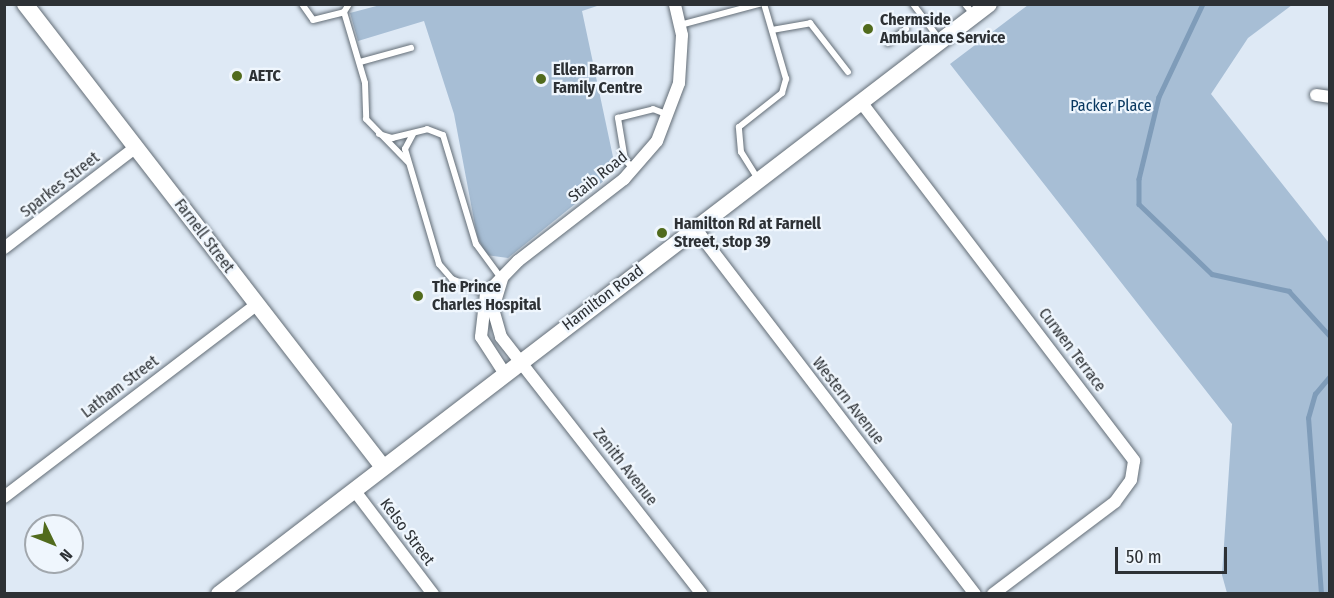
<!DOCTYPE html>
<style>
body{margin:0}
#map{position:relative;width:1334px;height:598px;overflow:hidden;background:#dee9f5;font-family:"Fira Sans Condensed",sans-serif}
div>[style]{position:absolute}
.green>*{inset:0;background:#a7bed5}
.stream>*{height:4.5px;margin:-2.25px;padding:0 2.25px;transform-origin:2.25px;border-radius:2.25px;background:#7f9cb9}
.roads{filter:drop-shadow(0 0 2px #636d76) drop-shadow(0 0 2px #636d76)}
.lane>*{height:6px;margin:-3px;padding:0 3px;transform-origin:3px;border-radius:3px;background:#fff}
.street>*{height:12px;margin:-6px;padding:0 6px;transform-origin:6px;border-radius:6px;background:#fff}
.secondary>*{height:16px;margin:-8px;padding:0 8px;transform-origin:8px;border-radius:8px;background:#fff}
.dots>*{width:16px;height:16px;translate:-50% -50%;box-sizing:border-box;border:3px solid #eff6fd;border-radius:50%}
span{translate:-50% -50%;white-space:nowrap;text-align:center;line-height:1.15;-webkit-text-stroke:4.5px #eff6fd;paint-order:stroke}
.poi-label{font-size:16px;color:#2d3135;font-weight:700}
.left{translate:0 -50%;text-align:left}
.park-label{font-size:16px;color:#093860}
.street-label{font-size:16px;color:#2d3135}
.frame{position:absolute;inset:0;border:6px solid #2d3135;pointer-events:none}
.north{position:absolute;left:24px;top:514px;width:60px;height:60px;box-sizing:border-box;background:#eff6fd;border:2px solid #a1a7ad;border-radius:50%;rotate:133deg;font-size:16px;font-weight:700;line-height:24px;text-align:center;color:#2d3135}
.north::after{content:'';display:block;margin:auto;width:21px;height:27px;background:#516b1d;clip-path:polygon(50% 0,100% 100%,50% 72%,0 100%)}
.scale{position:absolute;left:1115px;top:547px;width:112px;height:27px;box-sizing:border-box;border:3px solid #2d3135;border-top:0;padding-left:8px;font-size:18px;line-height:21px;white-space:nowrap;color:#2d3135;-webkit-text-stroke:4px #eff6fd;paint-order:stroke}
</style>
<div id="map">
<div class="green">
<i style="clip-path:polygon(384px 4px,600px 5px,582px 11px,616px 171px,508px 258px,486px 255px,477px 236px,454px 114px,424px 21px,358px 41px,350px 13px)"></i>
<i style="clip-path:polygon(1028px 5px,1292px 5px,1248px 38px,1211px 94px,1329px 243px,1329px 593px,1227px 593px,1222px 575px,1232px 424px,950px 64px)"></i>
</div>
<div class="stream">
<i style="left:1203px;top:4px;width:103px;rotate:115.3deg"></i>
<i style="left:1159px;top:97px;width:84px;rotate:103.7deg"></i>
<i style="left:1139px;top:179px;width:25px;rotate:90deg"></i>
<i style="left:1139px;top:204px;width:101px;rotate:43.8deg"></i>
<i style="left:1212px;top:274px;width:79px;rotate:12.4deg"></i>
<i style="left:1289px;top:291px;width:61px;rotate:47.7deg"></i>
<i style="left:1321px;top:594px;width:176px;rotate:-94.2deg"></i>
<i style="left:1308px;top:418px;width:25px;rotate:-74deg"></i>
<i style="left:1315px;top:394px;width:23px;rotate:-50deg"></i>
</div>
<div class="roads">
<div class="lane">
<i style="left:302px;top:4px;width:19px;rotate:55deg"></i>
<i style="left:313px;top:20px;width:32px;rotate:-14deg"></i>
<i style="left:344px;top:12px;width:9px;rotate:-58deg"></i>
<i style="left:913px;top:4px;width:45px;rotate:53.1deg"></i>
<i style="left:965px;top:4px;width:14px;rotate:51deg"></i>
<i style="left:344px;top:12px;width:74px;rotate:73.5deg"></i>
<i style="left:365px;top:83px;width:36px;rotate:88deg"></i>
<i style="left:366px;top:119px;width:60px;rotate:45.7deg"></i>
<i style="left:680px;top:25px;width:82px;rotate:-14.9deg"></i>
<i style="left:772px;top:30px;width:39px;rotate:-10deg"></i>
<i style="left:810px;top:23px;width:62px;rotate:52.2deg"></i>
<i style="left:888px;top:43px;width:23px;rotate:-38deg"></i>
<i style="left:360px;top:62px;width:53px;rotate:-15.4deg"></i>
<i style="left:379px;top:134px;width:14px;rotate:17deg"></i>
<i style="left:392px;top:138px;width:36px;rotate:-14deg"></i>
<i style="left:427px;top:129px;width:17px;rotate:21deg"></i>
<i style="left:443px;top:135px;width:114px;rotate:73.2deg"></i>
<i style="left:476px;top:244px;width:42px;rotate:53.7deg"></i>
<i style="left:413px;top:134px;width:17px;rotate:118deg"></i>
<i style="left:405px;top:149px;width:120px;rotate:73.5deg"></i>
<i style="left:439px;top:264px;width:20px;rotate:49deg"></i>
<i style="left:452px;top:279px;width:38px;rotate:23deg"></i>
<i style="left:634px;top:169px;width:13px;rotate:-135deg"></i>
<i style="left:625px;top:160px;width:43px;rotate:-99.5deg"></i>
<i style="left:618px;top:118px;width:36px;rotate:-14deg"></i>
<i style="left:653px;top:109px;width:17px;rotate:21deg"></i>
<i style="left:758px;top:179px;width:32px;rotate:-122deg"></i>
<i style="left:741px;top:152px;width:25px;rotate:-95deg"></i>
<i style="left:739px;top:127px;width:55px;rotate:-38.3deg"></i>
<i style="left:782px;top:93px;width:15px;rotate:-74deg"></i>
<i style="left:786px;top:79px;width:78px;rotate:-106.3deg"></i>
</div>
<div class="street">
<i style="left:1316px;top:95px;width:14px;rotate:8deg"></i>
<i style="left:861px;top:102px;width:451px;rotate:52.7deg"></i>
<i style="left:1134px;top:461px;width:19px;rotate:99deg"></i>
<i style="left:1131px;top:480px;width:27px;rotate:126deg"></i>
<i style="left:1115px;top:502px;width:153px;rotate:143deg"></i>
<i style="left:695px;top:228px;width:461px;rotate:52.6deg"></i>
<i style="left:4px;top:248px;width:166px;rotate:-37.4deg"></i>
<i style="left:502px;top:279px;width:31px;rotate:107deg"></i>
<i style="left:493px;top:309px;width:29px;rotate:74deg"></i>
<i style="left:501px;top:337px;width:326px;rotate:52deg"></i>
<i style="left:505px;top:374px;width:44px;rotate:-123deg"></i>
<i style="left:481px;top:337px;width:43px;rotate:-83.4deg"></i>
<i style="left:486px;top:294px;width:46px;rotate:-45.9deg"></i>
<i style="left:518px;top:261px;width:134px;rotate:-37.7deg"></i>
<i style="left:624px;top:179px;width:50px;rotate:-49deg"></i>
<i style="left:657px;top:141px;width:62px;rotate:-69.2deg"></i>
<i style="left:679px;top:83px;width:48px;rotate:-86.4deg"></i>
<i style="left:682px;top:35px;width:32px;rotate:-103deg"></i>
<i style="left:354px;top:490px;width:131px;rotate:52.8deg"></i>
<i style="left:4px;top:497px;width:318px;rotate:-37.3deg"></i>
</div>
<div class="secondary">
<i style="left:25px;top:4px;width:585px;rotate:52.29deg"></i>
<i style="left:219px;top:594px;width:970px;rotate:-37.46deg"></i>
</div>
</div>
<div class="dots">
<i style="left:868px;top:29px;background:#516b1d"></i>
<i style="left:237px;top:76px;background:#516b1d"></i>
<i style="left:541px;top:79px;background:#516b1d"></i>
<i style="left:662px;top:233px;background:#516b1d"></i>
<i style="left:418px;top:296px;background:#516b1d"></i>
</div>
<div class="poi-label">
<span class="left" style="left:880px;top:29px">Chermside<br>Ambulance Service</span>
<span class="left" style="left:553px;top:79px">Ellen Barron<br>Family Centre</span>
<span class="left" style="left:249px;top:76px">AETC</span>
<span class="left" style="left:674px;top:233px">Hamilton Rd at Farnell<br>Street, stop 39</span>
<span class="left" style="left:432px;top:296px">The Prince<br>Charles Hospital</span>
</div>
<div class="park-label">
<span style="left:1111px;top:106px">Packer Place</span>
</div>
<div class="street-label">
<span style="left:598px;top:177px;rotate:-39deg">Staib Road</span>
<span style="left:60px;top:185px;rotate:-38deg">Sparkes Street</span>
<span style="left:204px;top:236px;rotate:53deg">Farnell Street</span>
<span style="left:603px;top:298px;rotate:-37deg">Hamilton Road</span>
<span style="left:1072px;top:350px;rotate:53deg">Curwen Terrace</span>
<span style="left:120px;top:387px;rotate:-37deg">Latham Street</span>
<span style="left:848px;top:401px;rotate:52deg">Western Avenue</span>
<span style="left:625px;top:467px;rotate:52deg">Zenith Avenue</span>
<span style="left:407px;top:532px;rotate:53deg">Kelso Street</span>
</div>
<div class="frame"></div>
<div class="north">N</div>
<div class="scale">50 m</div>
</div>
